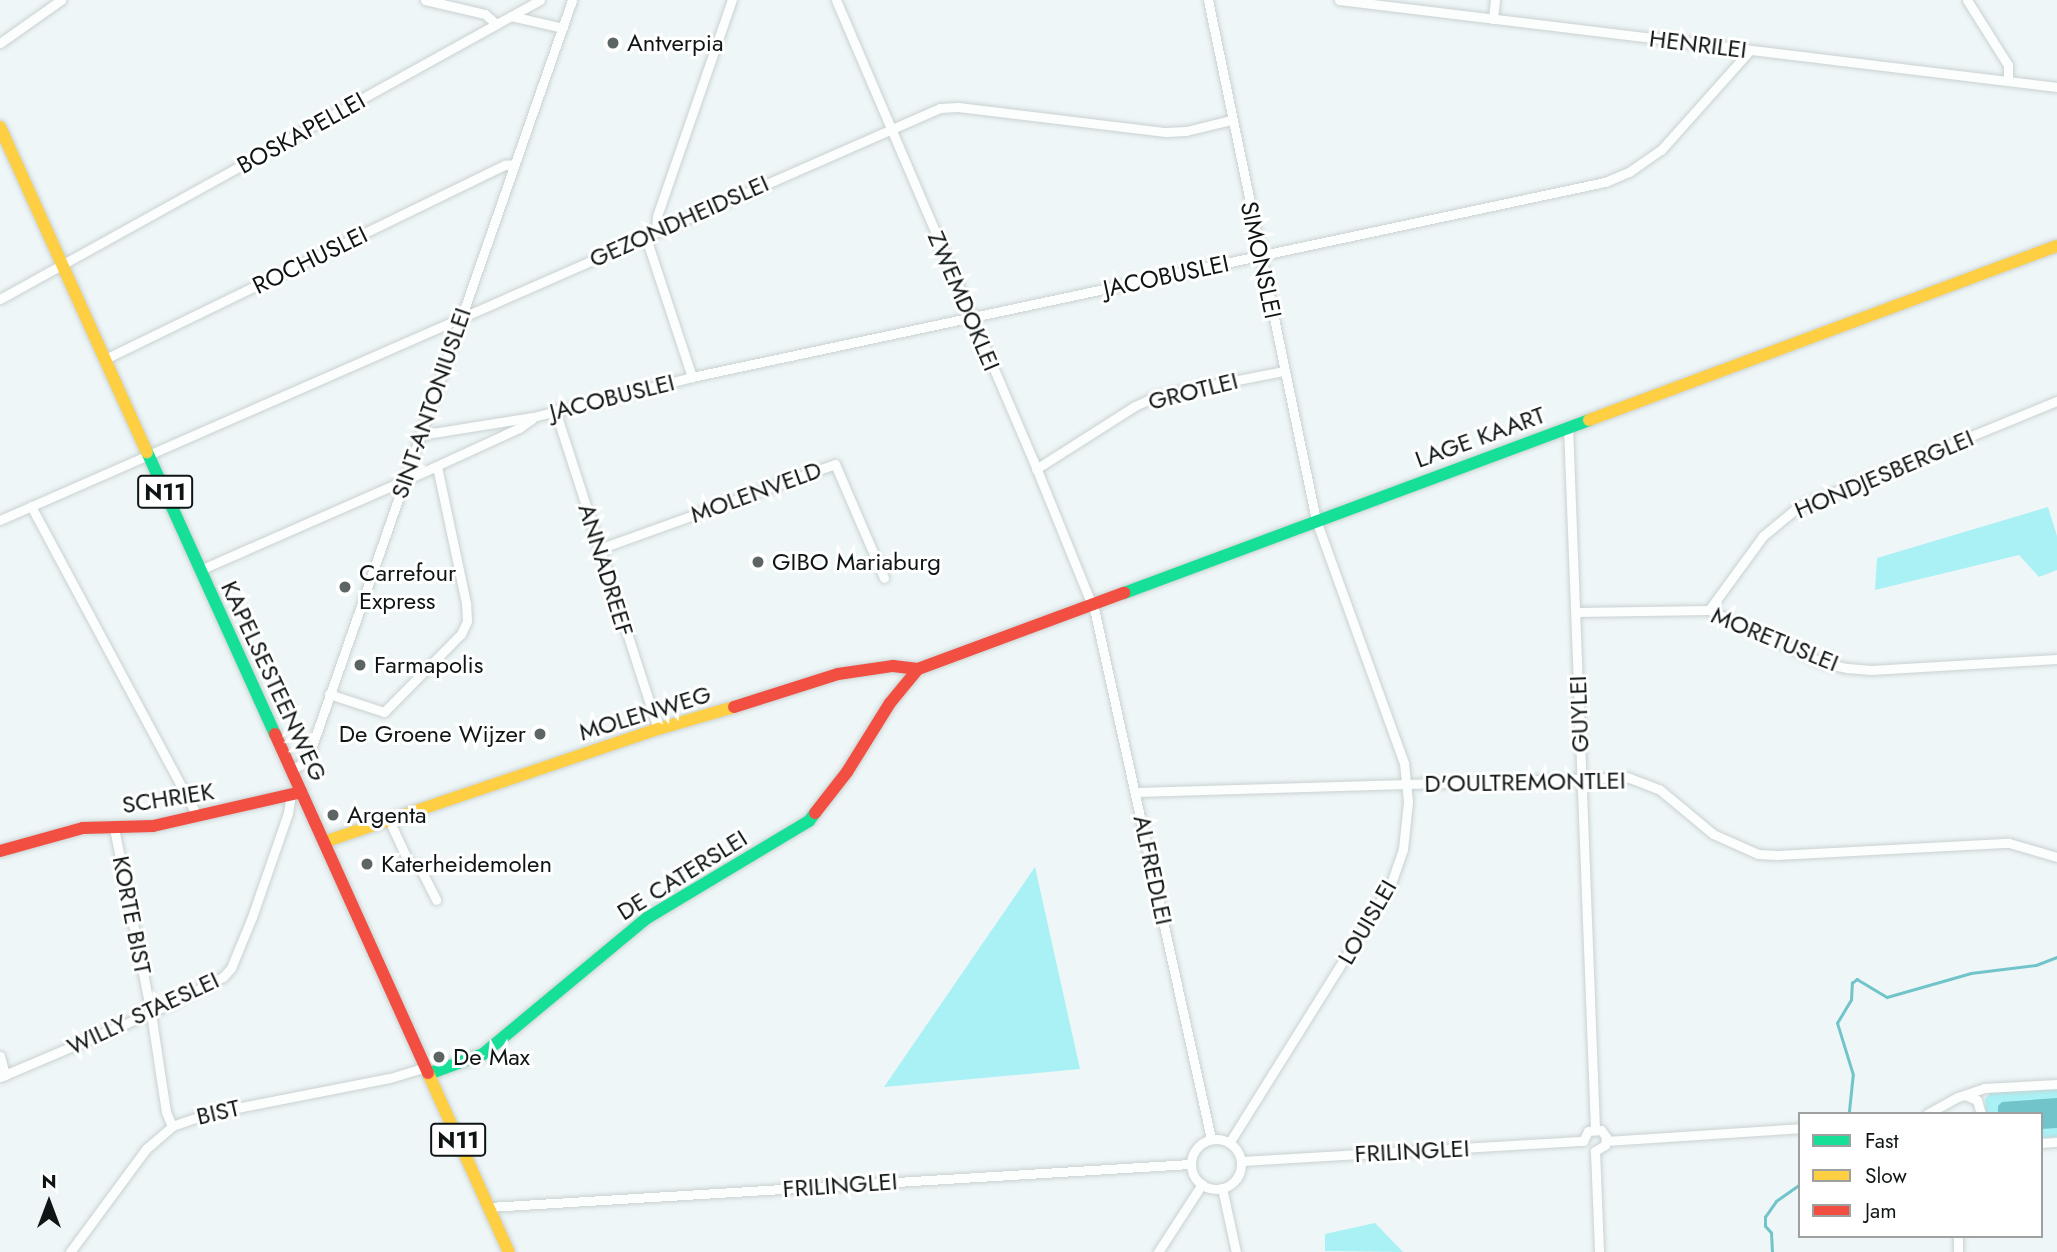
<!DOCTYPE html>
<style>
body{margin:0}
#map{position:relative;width:2057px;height:1252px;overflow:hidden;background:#eef6f7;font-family:Jost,sans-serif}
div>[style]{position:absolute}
.green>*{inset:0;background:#a9f1f5}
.water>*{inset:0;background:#71c4c9}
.stream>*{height:2.5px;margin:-1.25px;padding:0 1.25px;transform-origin:1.25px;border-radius:1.25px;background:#71c4c9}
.roads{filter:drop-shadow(0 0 2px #cad1d1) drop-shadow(0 0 2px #cad1d1)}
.street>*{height:9px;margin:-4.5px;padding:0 4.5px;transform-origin:4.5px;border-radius:4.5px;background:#fcfefe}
.street>.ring{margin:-4.5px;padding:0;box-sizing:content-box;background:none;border:9px solid #fcfefe;border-radius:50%}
.fast>*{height:12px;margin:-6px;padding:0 6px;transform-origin:6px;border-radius:6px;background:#16e098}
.slow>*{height:12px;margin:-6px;padding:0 6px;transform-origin:6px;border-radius:6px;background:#ffcf43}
.jam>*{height:12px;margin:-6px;padding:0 6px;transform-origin:6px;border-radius:6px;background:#f24e42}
.dots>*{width:19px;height:19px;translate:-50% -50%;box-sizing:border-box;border:4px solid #fff;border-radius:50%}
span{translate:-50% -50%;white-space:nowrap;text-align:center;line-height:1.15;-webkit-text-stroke:6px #fff;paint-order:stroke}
.shield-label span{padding:2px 5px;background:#fff;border:2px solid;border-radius:5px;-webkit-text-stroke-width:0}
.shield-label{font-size:23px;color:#0f1515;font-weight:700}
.poi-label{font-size:24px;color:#0f1515}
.left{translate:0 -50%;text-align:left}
.right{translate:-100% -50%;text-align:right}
.street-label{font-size:24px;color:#0f1515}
.legend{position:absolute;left:1798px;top:1112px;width:245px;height:126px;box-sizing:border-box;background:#fff;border:2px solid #9fa1a1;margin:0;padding:9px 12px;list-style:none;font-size:21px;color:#0f1515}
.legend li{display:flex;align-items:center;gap:14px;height:35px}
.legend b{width:35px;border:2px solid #9fa1a1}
.north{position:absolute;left:14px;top:1168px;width:70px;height:70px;-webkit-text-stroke:5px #fff;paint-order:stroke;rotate:0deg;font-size:19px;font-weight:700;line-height:28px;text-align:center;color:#0f1515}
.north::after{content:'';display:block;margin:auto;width:24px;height:32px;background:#0f1515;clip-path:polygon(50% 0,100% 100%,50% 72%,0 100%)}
</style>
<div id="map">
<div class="green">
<i style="clip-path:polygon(2048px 507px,2057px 536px,2057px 570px,2039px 577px,2019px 555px,1875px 590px,1877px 558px)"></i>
<i style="clip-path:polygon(1035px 867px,1080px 1069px,884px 1087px)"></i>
<i style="clip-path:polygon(2057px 1088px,2057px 1137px,2041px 1138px,2041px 1114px,1986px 1114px,1985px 1099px,1990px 1093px)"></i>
<i style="clip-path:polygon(1375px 1223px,1403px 1252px,1325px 1251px,1325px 1234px)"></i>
</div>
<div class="water">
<i style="clip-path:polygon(2057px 1098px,2057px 1128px,2041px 1129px,2041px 1114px,1998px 1114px,1998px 1106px,2002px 1102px)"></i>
</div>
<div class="stream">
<i style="left:1849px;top:1111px;width:36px;rotate:-84deg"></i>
<i style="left:1853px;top:1075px;width:54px;rotate:-107.1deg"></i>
<i style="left:1837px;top:1023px;width:27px;rotate:-59deg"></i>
<i style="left:1851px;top:1000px;width:17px;rotate:-87deg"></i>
<i style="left:1852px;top:983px;width:6px;rotate:-39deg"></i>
<i style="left:1857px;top:979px;width:35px;rotate:31deg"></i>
<i style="left:1887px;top:997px;width:87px;rotate:-15.9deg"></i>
<i style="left:1971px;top:973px;width:65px;rotate:-7deg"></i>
<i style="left:2036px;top:965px;width:22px;rotate:-21deg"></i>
<i style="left:1772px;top:1252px;width:19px;rotate:-93deg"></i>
<i style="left:1771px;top:1233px;width:9px;rotate:-131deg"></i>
<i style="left:1765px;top:1226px;width:9px;rotate:-90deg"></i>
<i style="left:1765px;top:1217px;width:19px;rotate:-55deg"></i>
<i style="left:1776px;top:1201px;width:29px;rotate:-35deg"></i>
</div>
<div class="roads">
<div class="street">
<i style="left:425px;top:0;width:62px;rotate:13.1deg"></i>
<i style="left:485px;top:14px;width:15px;rotate:42deg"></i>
<i style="left:836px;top:0;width:500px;rotate:66.82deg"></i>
<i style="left:1033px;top:460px;width:165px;rotate:67.9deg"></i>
<i style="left:1095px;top:613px;width:539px;rotate:77.56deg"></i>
<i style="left:1208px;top:0;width:531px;rotate:78.27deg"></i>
<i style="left:1316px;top:520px;width:258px;rotate:70.1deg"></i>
<i style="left:1404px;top:763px;width:39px;rotate:84deg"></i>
<i style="left:1408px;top:802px;width:47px;rotate:96.1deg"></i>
<i style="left:1403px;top:849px;width:37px;rotate:109deg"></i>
<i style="left:1391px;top:884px;width:304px;rotate:122deg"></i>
<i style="left:1339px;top:0;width:723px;rotate:6.91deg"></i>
<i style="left:1967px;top:0;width:77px;rotate:57.8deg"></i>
<i style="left:2008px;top:65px;width:16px;rotate:90deg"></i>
<i style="left:511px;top:16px;width:53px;rotate:13deg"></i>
<i style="left:1493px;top:19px;width:19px;rotate:-84deg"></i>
<i style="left:0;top:43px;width:75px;rotate:-35.2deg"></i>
<i style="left:656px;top:230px;width:14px;rotate:-86deg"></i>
<i style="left:657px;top:216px;width:229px;rotate:-70.9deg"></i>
<i style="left:645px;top:235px;width:150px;rotate:71.7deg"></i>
<i style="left:0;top:299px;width:617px;rotate:-28.97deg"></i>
<i style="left:105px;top:359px;width:445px;rotate:-25.9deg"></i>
<i style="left:505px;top:165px;width:10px;rotate:-6deg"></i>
<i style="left:555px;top:410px;width:335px;rotate:72.1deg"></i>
<i style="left:1568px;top:426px;width:703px;rotate:87.8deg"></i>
<i style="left:420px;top:435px;width:114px;rotate:-9.1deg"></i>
<i style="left:533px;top:417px;width:164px;rotate:-14.1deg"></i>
<i style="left:692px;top:377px;width:934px;rotate:-12.06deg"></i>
<i style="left:1605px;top:182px;width:26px;rotate:-23deg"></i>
<i style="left:1629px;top:172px;width:39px;rotate:-35deg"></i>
<i style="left:1661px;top:150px;width:134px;rotate:-48.3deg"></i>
<i style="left:1036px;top:469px;width:117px;rotate:-32.5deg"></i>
<i style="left:1135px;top:406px;width:23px;rotate:-25deg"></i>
<i style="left:1156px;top:396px;width:130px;rotate:-11.1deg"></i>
<i style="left:31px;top:506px;width:352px;rotate:61.8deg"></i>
<i style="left:0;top:520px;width:1026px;rotate:-23.67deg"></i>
<i style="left:940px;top:108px;width:18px;rotate:-3deg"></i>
<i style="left:958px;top:107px;width:209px;rotate:6.9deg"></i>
<i style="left:1166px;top:132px;width:20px;rotate:-3deg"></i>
<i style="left:1186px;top:131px;width:46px;rotate:-13.7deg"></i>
<i style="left:599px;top:549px;width:251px;rotate:-19.8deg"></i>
<i style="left:835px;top:464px;width:124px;rotate:66.7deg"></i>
<i style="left:200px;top:570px;width:253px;rotate:-23.7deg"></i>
<i style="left:432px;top:468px;width:96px;rotate:-24.7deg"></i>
<i style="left:519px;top:428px;width:16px;rotate:-35deg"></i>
<i style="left:1709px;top:610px;width:92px;rotate:-53.9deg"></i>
<i style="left:1763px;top:536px;width:45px;rotate:-39.6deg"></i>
<i style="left:1798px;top:507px;width:280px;rotate:-22.3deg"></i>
<i style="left:1576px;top:612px;width:133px;rotate:-0.9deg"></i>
<i style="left:1709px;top:610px;width:126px;rotate:24.9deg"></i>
<i style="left:1823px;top:663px;width:25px;rotate:12deg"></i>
<i style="left:1847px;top:668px;width:24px;rotate:5deg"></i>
<i style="left:1871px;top:670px;width:186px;rotate:-3.4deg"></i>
<i style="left:329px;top:694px;width:58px;rotate:18.1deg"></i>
<i style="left:384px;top:712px;width:110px;rotate:-45.4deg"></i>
<i style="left:461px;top:634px;width:14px;rotate:-65deg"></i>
<i style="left:467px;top:621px;width:18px;rotate:-93deg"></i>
<i style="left:466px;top:603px;width:140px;rotate:-102deg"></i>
<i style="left:291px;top:770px;width:10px;rotate:-29deg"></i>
<i style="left:300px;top:765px;width:16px;rotate:-52deg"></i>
<i style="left:310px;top:752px;width:796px;rotate:-70.79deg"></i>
<i style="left:1136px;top:792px;width:491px;rotate:-1.7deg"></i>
<i style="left:1627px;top:777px;width:34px;rotate:21deg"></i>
<i style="left:1659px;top:789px;width:70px;rotate:39.8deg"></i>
<i style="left:1713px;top:834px;width:49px;rotate:24deg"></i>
<i style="left:1758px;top:854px;width:19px;rotate:3deg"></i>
<i style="left:1777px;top:855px;width:232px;rotate:-3deg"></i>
<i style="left:2009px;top:843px;width:50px;rotate:16.3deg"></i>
<i style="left:390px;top:822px;width:45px;rotate:65.1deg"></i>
<i style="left:409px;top:863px;width:10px;rotate:17deg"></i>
<i style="left:419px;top:866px;width:38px;rotate:63deg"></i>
<i style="left:114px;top:828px;width:189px;rotate:78.7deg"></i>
<i style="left:151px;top:1013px;width:100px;rotate:81.4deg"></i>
<i style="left:166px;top:1112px;width:15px;rotate:67deg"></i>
<i style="left:0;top:1056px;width:20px;rotate:75deg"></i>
<i style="left:0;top:1077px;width:164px;rotate:-23deg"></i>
<i style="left:151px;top:1013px;width:80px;rotate:-26.6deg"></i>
<i style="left:223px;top:977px;width:12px;rotate:-48deg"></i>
<i style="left:231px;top:968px;width:55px;rotate:-67.6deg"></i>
<i style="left:252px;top:917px;width:110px;rotate:-70.9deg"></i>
<i style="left:288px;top:813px;width:18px;rotate:-81deg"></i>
<i style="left:1965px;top:1095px;width:13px;rotate:23deg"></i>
<i style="left:1977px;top:1100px;width:15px;rotate:74deg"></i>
<i style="left:1927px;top:1114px;width:35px;rotate:-29deg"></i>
<i style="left:1958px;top:1097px;width:28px;rotate:-19deg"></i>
<i style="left:1984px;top:1088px;width:73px;rotate:-3.1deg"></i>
<i class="ring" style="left:1191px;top:1139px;width:41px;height:41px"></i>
<i style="left:1583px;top:1141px;width:11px;rotate:-63deg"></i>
<i style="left:1588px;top:1131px;width:13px;rotate:-4deg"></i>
<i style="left:1601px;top:1130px;width:9px;rotate:54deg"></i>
<i style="left:1606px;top:1137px;width:8px;rotate:97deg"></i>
<i style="left:1605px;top:1145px;width:12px;rotate:149deg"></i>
<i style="left:1606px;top:1141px;width:194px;rotate:-3.8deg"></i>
<i style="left:2041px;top:1143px;width:16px;rotate:-4deg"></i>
<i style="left:1595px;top:1151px;width:101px;rotate:87.7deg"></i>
<i style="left:1242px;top:1161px;width:342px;rotate:-3.4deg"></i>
<i style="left:1222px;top:1188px;width:66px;rotate:77.7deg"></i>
<i style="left:489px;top:1207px;width:703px;rotate:-3.51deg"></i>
<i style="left:1958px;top:1236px;width:16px;rotate:90deg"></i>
<i style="left:70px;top:1252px;width:128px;rotate:-53.6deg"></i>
<i style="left:146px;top:1149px;width:35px;rotate:-41deg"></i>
<i style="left:172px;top:1126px;width:36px;rotate:-19deg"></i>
<i style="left:206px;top:1114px;width:187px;rotate:-11.1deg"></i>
<i style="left:390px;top:1078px;width:37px;rotate:-17deg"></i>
<i style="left:1158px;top:1252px;width:81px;rotate:-57.1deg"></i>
</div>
<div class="fast">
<i style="left:147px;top:452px;width:310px;rotate:65.6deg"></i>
<i style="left:1124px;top:593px;width:496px;rotate:-20.4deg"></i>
<i style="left:428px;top:1074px;width:59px;rotate:-20deg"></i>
<i style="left:483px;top:1054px;width:213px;rotate:-39.7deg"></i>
<i style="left:647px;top:918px;width:189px;rotate:-30.9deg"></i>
<i style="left:809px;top:821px;width:10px;rotate:-53deg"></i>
</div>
<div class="slow">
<i style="left:0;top:127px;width:357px;rotate:65.7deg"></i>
<i style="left:1589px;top:420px;width:499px;rotate:-20.4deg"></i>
<i style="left:324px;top:842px;width:353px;rotate:-18.7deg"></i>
<i style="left:658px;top:729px;width:79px;rotate:-16.1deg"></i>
<i style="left:428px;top:1073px;width:196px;rotate:65.7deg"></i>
</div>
<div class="jam">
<i style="left:734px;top:707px;width:109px;rotate:-17.6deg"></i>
<i style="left:838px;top:674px;width:56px;rotate:-8.3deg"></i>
<i style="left:893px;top:666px;width:25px;rotate:7deg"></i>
<i style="left:918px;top:669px;width:220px;rotate:-20.3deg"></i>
<i style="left:275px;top:734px;width:372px;rotate:65.7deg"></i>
<i style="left:815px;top:813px;width:52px;rotate:-52deg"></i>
<i style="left:847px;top:772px;width:81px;rotate:-58.1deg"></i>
<i style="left:890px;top:703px;width:44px;rotate:-50.5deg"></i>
<i style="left:0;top:851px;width:86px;rotate:-15.5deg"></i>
<i style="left:83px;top:828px;width:70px;rotate:-1.6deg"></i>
<i style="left:153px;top:826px;width:152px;rotate:-12.9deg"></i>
</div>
</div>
<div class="dots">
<i style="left:613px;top:43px;background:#5d6464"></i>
<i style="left:758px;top:562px;background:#5d6464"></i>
<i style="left:345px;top:587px;background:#5d6464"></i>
<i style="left:360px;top:665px;background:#5d6464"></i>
<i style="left:540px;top:734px;background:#5d6464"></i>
<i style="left:333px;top:815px;background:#5d6464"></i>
<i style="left:367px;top:864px;background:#5d6464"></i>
<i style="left:439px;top:1057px;background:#5d6464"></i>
</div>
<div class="shield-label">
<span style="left:165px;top:492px">N11</span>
<span style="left:458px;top:1140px">N11</span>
</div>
<div class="poi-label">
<span class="left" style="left:627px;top:43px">Antverpia</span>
<span class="left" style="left:772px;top:562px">GIBO Mariaburg</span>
<span class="left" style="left:359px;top:587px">Carrefour<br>Express</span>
<span class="left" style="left:374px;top:665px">Farmapolis</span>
<span class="right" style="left:526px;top:734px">De Groene Wijzer</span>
<span class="left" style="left:347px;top:815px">Argenta</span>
<span class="left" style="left:381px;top:864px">Katerheidemolen</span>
<span class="left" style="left:453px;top:1057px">De Max</span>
</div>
<div class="street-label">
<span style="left:1698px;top:44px;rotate:7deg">HENRILEI</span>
<span style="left:301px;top:133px;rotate:-29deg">BOSKAPELLEI</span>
<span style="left:679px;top:221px;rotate:-24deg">GEZONDHEIDSLEI</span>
<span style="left:310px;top:260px;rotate:-26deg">ROCHUSLEI</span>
<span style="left:1261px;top:260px;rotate:78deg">SIMONSLEI</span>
<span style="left:1166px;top:276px;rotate:-12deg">JACOBUSLEI</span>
<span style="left:964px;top:301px;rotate:67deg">ZWEMDOKLEI</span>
<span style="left:1193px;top:391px;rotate:-14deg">GROTLEI</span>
<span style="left:612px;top:397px;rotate:-14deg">JACOBUSLEI</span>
<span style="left:431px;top:403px;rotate:-71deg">SINT-ANTONIUSLEI</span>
<span style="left:1480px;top:437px;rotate:-20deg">LAGE KAART</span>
<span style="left:1884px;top:474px;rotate:-23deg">HONDJESBERGLEI</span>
<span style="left:756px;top:492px;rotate:-20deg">MOLENVELD</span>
<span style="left:606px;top:570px;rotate:73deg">ANNADREEF</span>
<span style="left:1775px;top:639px;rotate:22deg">MORETUSLEI</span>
<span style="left:274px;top:681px;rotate:65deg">KAPELSESTEENWEG</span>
<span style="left:645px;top:713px;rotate:-17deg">MOLENWEG</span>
<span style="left:1579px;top:714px;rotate:-92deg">GUYLEI</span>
<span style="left:1525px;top:782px;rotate:-1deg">D'OULTREMONTLEI</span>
<span style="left:168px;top:798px;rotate:-9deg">SCHRIEK</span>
<span style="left:1153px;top:870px;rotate:78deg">ALFREDLEI</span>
<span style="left:682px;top:875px;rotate:-32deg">DE CATERSLEI</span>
<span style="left:132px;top:915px;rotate:79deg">KORTE BIST</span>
<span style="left:1367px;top:922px;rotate:-60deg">LOUISLEI</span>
<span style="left:143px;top:1013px;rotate:-25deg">WILLY STAESLEI</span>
<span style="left:218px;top:1112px;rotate:-13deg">BIST</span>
<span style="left:1412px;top:1151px;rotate:-3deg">FRILINGLEI</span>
<span style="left:840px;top:1185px;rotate:-4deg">FRILINGLEI</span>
</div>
<ul class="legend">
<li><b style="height:9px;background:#16e098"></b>Fast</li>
<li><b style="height:9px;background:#ffcf43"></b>Slow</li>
<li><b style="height:9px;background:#f24e42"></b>Jam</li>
</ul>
<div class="north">N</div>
</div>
